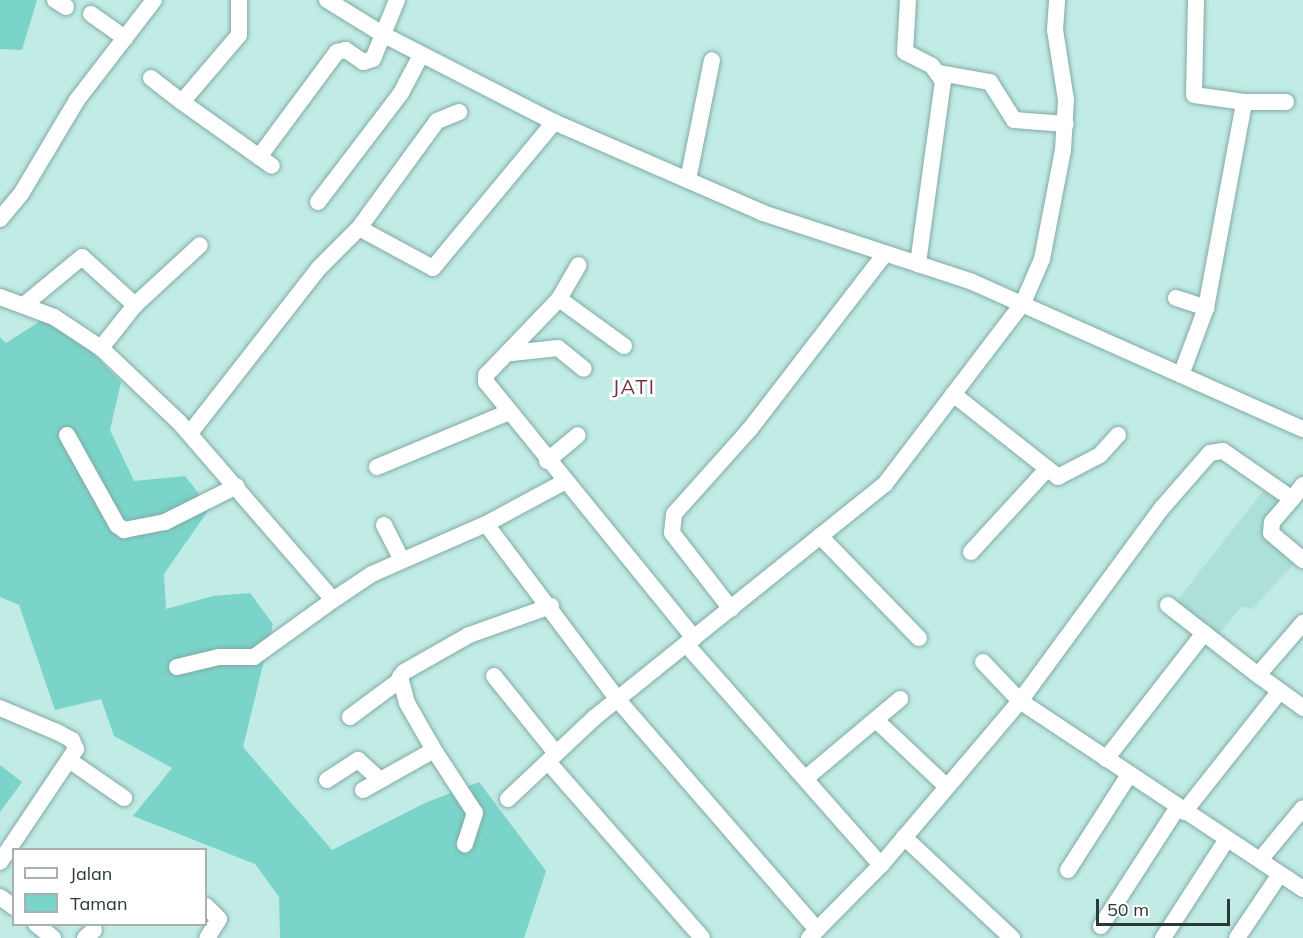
<!DOCTYPE html>
<style>
body{margin:0}
#map{position:relative;width:1303px;height:938px;overflow:hidden;background:#c1ebe5;font-family:Mulish,sans-serif}
div>[style]{position:absolute}
.built>*{inset:0;background:#ade0d9}
.green>*{inset:0;background:#7bd4ca}
.roads{filter:drop-shadow(0 0 2px #82aaa5) drop-shadow(0 0 2px #82aaa5)}
.minor>*{height:16px;margin:-8px;padding:0 8px;transform-origin:8px;border-radius:8px;background:#fff}
span{translate:-50% -50%;white-space:nowrap;text-align:center;line-height:1.15;-webkit-text-stroke:6px #fff;paint-order:stroke}
.quarter-label{font-size:20px;color:#742e41;letter-spacing:1.5px}
.legend{position:absolute;left:12px;top:848px;width:195px;height:78px;box-sizing:border-box;background:#fff;border:2px solid #aab0af;margin:0;padding:8px 10px;list-style:none;font-size:18px;color:#2a3a38}
.legend li{display:flex;align-items:center;gap:12px;height:30px}
.legend b{width:30px;border:2px solid #aab0af}
.scale{position:absolute;left:1096px;top:899px;width:134px;height:27px;box-sizing:border-box;border:3px solid #2a3a38;border-top:0;padding-left:8px;font-size:18px;line-height:21px;white-space:nowrap;color:#2a3a38;-webkit-text-stroke:4px #fff;paint-order:stroke}
</style>
<div id="map">
<div class="built">
<i style="clip-path:polygon(1263px 491px,1290px 507px,1267px 534px,1296px 562px,1252px 609px,1242px 606px,1217px 636px,1175px 603px)"></i>
</div>
<div class="green">
<i style="clip-path:polygon(0 0,37px 0,22px 50px,0 49px)"></i>
<i style="clip-path:polygon(53px 313px,121px 382px,110px 430px,134px 481px,185px 476px,210px 508px,164px 574px,166px 609px,213px 596px,250px 593px,273px 624px,243px 747px,332px 850px,425px 803px,479px 782px,546px 871px,524px 938px,280px 938px,279px 897px,255px 864px,133px 816px,172px 768px,114px 736px,101px 699px,55px 710px,19px 605px,0 597px,0 337px,6px 343px)"></i>
<i style="clip-path:polygon(0 765px,22px 782px,0 812px)"></i>
</div>
<div class="roads">
<div class="minor">
<i style="left:55px;top:0;width:13px;rotate:32deg"></i>
<i style="left:239px;top:0;width:35px;rotate:90deg"></i>
<i style="left:239px;top:35px;width:88px;rotate:130.4deg"></i>
<i style="left:182px;top:102px;width:110px;rotate:35.4deg"></i>
<i style="left:327px;top:0;width:67px;rotate:31.6deg"></i>
<i style="left:384px;top:35px;width:191px;rotate:27.1deg"></i>
<i style="left:554px;top:122px;width:228px;rotate:23.5deg"></i>
<i style="left:763px;top:213px;width:218px;rotate:18.2deg"></i>
<i style="left:970px;top:281px;width:364px;rotate:24deg"></i>
<i style="left:908px;top:0;width:52px;rotate:93.3deg"></i>
<i style="left:905px;top:52px;width:30px;rotate:27deg"></i>
<i style="left:932px;top:66px;width:19px;rotate:54deg"></i>
<i style="left:943px;top:81px;width:185px;rotate:97.8deg"></i>
<i style="left:91px;top:14px;width:42px;rotate:35.2deg"></i>
<i style="left:940px;top:73px;width:51px;rotate:10.2deg"></i>
<i style="left:990px;top:82px;width:45px;rotate:57.7deg"></i>
<i style="left:1014px;top:120px;width:52px;rotate:4.4deg"></i>
<i style="left:151px;top:78px;width:39px;rotate:38deg"></i>
<i style="left:1244px;top:102px;width:42px"></i>
<i style="left:259px;top:157px;width:131px;rotate:-53.4deg"></i>
<i style="left:337px;top:52px;width:9px;rotate:-13deg"></i>
<i style="left:346px;top:50px;width:21px;rotate:35deg"></i>
<i style="left:363px;top:62px;width:10px;rotate:-17deg"></i>
<i style="left:373px;top:59px;width:64px;rotate:-67.9deg"></i>
<i style="left:688px;top:180px;width:122px;rotate:-78.7deg"></i>
<i style="left:318px;top:202px;width:137px;rotate:-52.7deg"></i>
<i style="left:401px;top:93px;width:43px;rotate:-62.2deg"></i>
<i style="left:0;top:219px;width:33px;rotate:-50deg"></i>
<i style="left:21px;top:194px;width:109px;rotate:-59.2deg"></i>
<i style="left:77px;top:100px;width:126px;rotate:-52.4deg"></i>
<i style="left:359px;top:228px;width:84px;rotate:28.4deg"></i>
<i style="left:433px;top:268px;width:190px;rotate:-50.3deg"></i>
<i style="left:0;top:297px;width:58px;rotate:20.3deg"></i>
<i style="left:54px;top:317px;width:56px;rotate:33.4deg"></i>
<i style="left:101px;top:348px;width:108px;rotate:43.5deg"></i>
<i style="left:179px;top:422px;width:235px;rotate:49.1deg"></i>
<i style="left:333px;top:600px;width:47px;rotate:-33.7deg"></i>
<i style="left:372px;top:574px;width:124px;rotate:-23.7deg"></i>
<i style="left:486px;top:524px;width:89px;rotate:-28.3deg"></i>
<i style="left:1176px;top:298px;width:32px;rotate:18deg"></i>
<i style="left:559px;top:299px;width:39px;rotate:-60deg"></i>
<i style="left:24px;top:305px;width:75px;rotate:-39.6deg"></i>
<i style="left:82px;top:257px;width:72px;rotate:42.2deg"></i>
<i style="left:135px;top:305px;width:88px;rotate:-42.7deg"></i>
<i style="left:624px;top:346px;width:80px;rotate:-144.1deg"></i>
<i style="left:559px;top:299px;width:105px;rotate:133.8deg"></i>
<i style="left:486px;top:375px;width:7px;rotate:90deg"></i>
<i style="left:486px;top:382px;width:330px;rotate:50.9deg"></i>
<i style="left:101px;top:348px;width:55px;rotate:-51.7deg"></i>
<i style="left:512px;top:353px;width:46px;rotate:-6.2deg"></i>
<i style="left:558px;top:348px;width:33px;rotate:39deg"></i>
<i style="left:1181px;top:375px;width:72px;rotate:-69.5deg"></i>
<i style="left:1206px;top:308px;width:209px;rotate:-79.5deg"></i>
<i style="left:1244px;top:102px;width:50px;rotate:-172deg"></i>
<i style="left:1194px;top:95px;width:95px;rotate:-88.8deg"></i>
<i style="left:953px;top:394px;width:134px;rotate:38.3deg"></i>
<i style="left:1058px;top:477px;width:47px;rotate:-27.6deg"></i>
<i style="left:1100px;top:455px;width:27px;rotate:-48deg"></i>
<i style="left:190px;top:433px;width:209px;rotate:-52deg"></i>
<i style="left:319px;top:268px;width:57px;rotate:-45deg"></i>
<i style="left:359px;top:228px;width:132px;rotate:-53.9deg"></i>
<i style="left:437px;top:121px;width:24px;rotate:-22deg"></i>
<i style="left:67px;top:435px;width:103px;rotate:60.9deg"></i>
<i style="left:117px;top:525px;width:9px;rotate:36deg"></i>
<i style="left:124px;top:530px;width:42px;rotate:-11deg"></i>
<i style="left:165px;top:522px;width:80px;rotate:-26.6deg"></i>
<i style="left:547px;top:461px;width:40px;rotate:-40deg"></i>
<i style="left:377px;top:467px;width:141px;rotate:-22.6deg"></i>
<i style="left:1292px;top:499px;width:30px;rotate:131deg"></i>
<i style="left:1272px;top:522px;width:11px;rotate:95deg"></i>
<i style="left:1271px;top:533px;width:42px;rotate:40.2deg"></i>
<i style="left:486px;top:524px;width:220px;rotate:53.1deg"></i>
<i style="left:618px;top:700px;width:304px;rotate:49.1deg"></i>
<i style="left:384px;top:525px;width:38px;rotate:63deg"></i>
<i style="left:820px;top:536px;width:142px;rotate:45.9deg"></i>
<i style="left:971px;top:552px;width:113px;rotate:-47.5deg"></i>
<i style="left:1168px;top:605px;width:114px;rotate:37.9deg"></i>
<i style="left:731px;top:609px;width:96px;rotate:-127.8deg"></i>
<i style="left:672px;top:533px;width:19px;rotate:-84deg"></i>
<i style="left:674px;top:514px;width:114px;rotate:-48.2deg"></i>
<i style="left:750px;top:429px;width:221px;rotate:-52.4deg"></i>
<i style="left:686px;top:644px;width:295px;rotate:48.6deg"></i>
<i style="left:983px;top:662px;width:54px;rotate:46.5deg"></i>
<i style="left:1020px;top:701px;width:340px;rotate:33.6deg"></i>
<i style="left:177px;top:667px;width:43px;rotate:-13.4deg"></i>
<i style="left:219px;top:657px;width:35px"></i>
<i style="left:254px;top:657px;width:97px;rotate:-35.8deg"></i>
<i style="left:494px;top:676px;width:99px;rotate:51.2deg"></i>
<i style="left:1280px;top:691px;width:29px;rotate:36deg"></i>
<i style="left:0;top:708px;width:62px;rotate:22.8deg"></i>
<i style="left:57px;top:732px;width:17px;rotate:28deg"></i>
<i style="left:72px;top:740px;width:10px;rotate:66deg"></i>
<i style="left:76px;top:749px;width:136px;rotate:123.9deg"></i>
<i style="left:350px;top:717px;width:62px;rotate:-36.5deg"></i>
<i style="left:877px;top:721px;width:93px;rotate:43.3deg"></i>
<i style="left:434px;top:750px;width:75px;rotate:56.9deg"></i>
<i style="left:475px;top:813px;width:33px;rotate:108deg"></i>
<i style="left:1106px;top:759px;width:160px;rotate:-52.1deg"></i>
<i style="left:69px;top:760px;width:67px;rotate:34.6deg"></i>
<i style="left:549px;top:763px;width:232px;rotate:48.8deg"></i>
<i style="left:806px;top:778px;width:123px;rotate:-40deg"></i>
<i style="left:327px;top:780px;width:37px;rotate:-33deg"></i>
<i style="left:358px;top:760px;width:30px;rotate:42deg"></i>
<i style="left:363px;top:790px;width:81px;rotate:-29.4deg"></i>
<i style="left:434px;top:750px;width:54px;rotate:-119.9deg"></i>
<i style="left:407px;top:703px;width:27px;rotate:-105deg"></i>
<i style="left:400px;top:677px;width:6px;rotate:-51deg"></i>
<i style="left:404px;top:672px;width:75px;rotate:-29.6deg"></i>
<i style="left:469px;top:635px;width:87px;rotate:-19.5deg"></i>
<i style="left:508px;top:799px;width:118px;rotate:-43.3deg"></i>
<i style="left:594px;top:718px;width:373px;rotate:-38.8deg"></i>
<i style="left:885px;top:484px;width:228px;rotate:-52.7deg"></i>
<i style="left:1023px;top:303px;width:48px;rotate:-66.6deg"></i>
<i style="left:1042px;top:259px;width:111px;rotate:-79.1deg"></i>
<i style="left:1063px;top:150px;width:50px;rotate:-86.6deg"></i>
<i style="left:1066px;top:100px;width:71px;rotate:-98.9deg"></i>
<i style="left:1055px;top:30px;width:30px;rotate:-86deg"></i>
<i style="left:1184px;top:812px;width:154px;rotate:-51.6deg"></i>
<i style="left:1280px;top:691px;width:27px;rotate:-144deg"></i>
<i style="left:1258px;top:675px;width:69px;rotate:-49.1deg"></i>
<i style="left:904px;top:837px;width:148px;rotate:43.1deg"></i>
<i style="left:1260px;top:860px;width:67px;rotate:-50.4deg"></i>
<i style="left:1068px;top:870px;width:113px;rotate:-57.3deg"></i>
<i style="left:0;top:897px;width:17px;rotate:36deg"></i>
<i style="left:206px;top:906px;width:18px;rotate:45deg"></i>
<i style="left:219px;top:919px;width:22px;rotate:122deg"></i>
<i style="left:36px;top:924px;width:22px;rotate:39deg"></i>
<i style="left:1101px;top:926px;width:142px;rotate:-57.1deg"></i>
<i style="left:85px;top:938px;width:12px;rotate:-42deg"></i>
<i style="left:809px;top:938px;width:103px;rotate:-45.4deg"></i>
<i style="left:881px;top:865px;width:215px;rotate:-49.7deg"></i>
<i style="left:1020px;top:701px;width:240px;rotate:-53.7deg"></i>
<i style="left:1162px;top:508px;width:73px;rotate:-48.9deg"></i>
<i style="left:1210px;top:453px;width:13px;rotate:-9deg"></i>
<i style="left:1223px;top:451px;width:84px;rotate:34.8deg"></i>
<i style="left:1292px;top:499px;width:18px;rotate:-52deg"></i>
<i style="left:1163px;top:938px;width:118px;rotate:-57.1deg"></i>
<i style="left:1237px;top:938px;width:77px;rotate:-56.1deg"></i>
</div>
</div>
<div class="quarter-label">
<span style="left:634px;top:386px">JATI</span>
</div>
<ul class="legend">
<li><b style="height:8px;background:#fff"></b>Jalan</li>
<li><b style="height:16px;background:#7bd4ca"></b>Taman</li>
</ul>
<div class="scale">50 m</div>
</div>
